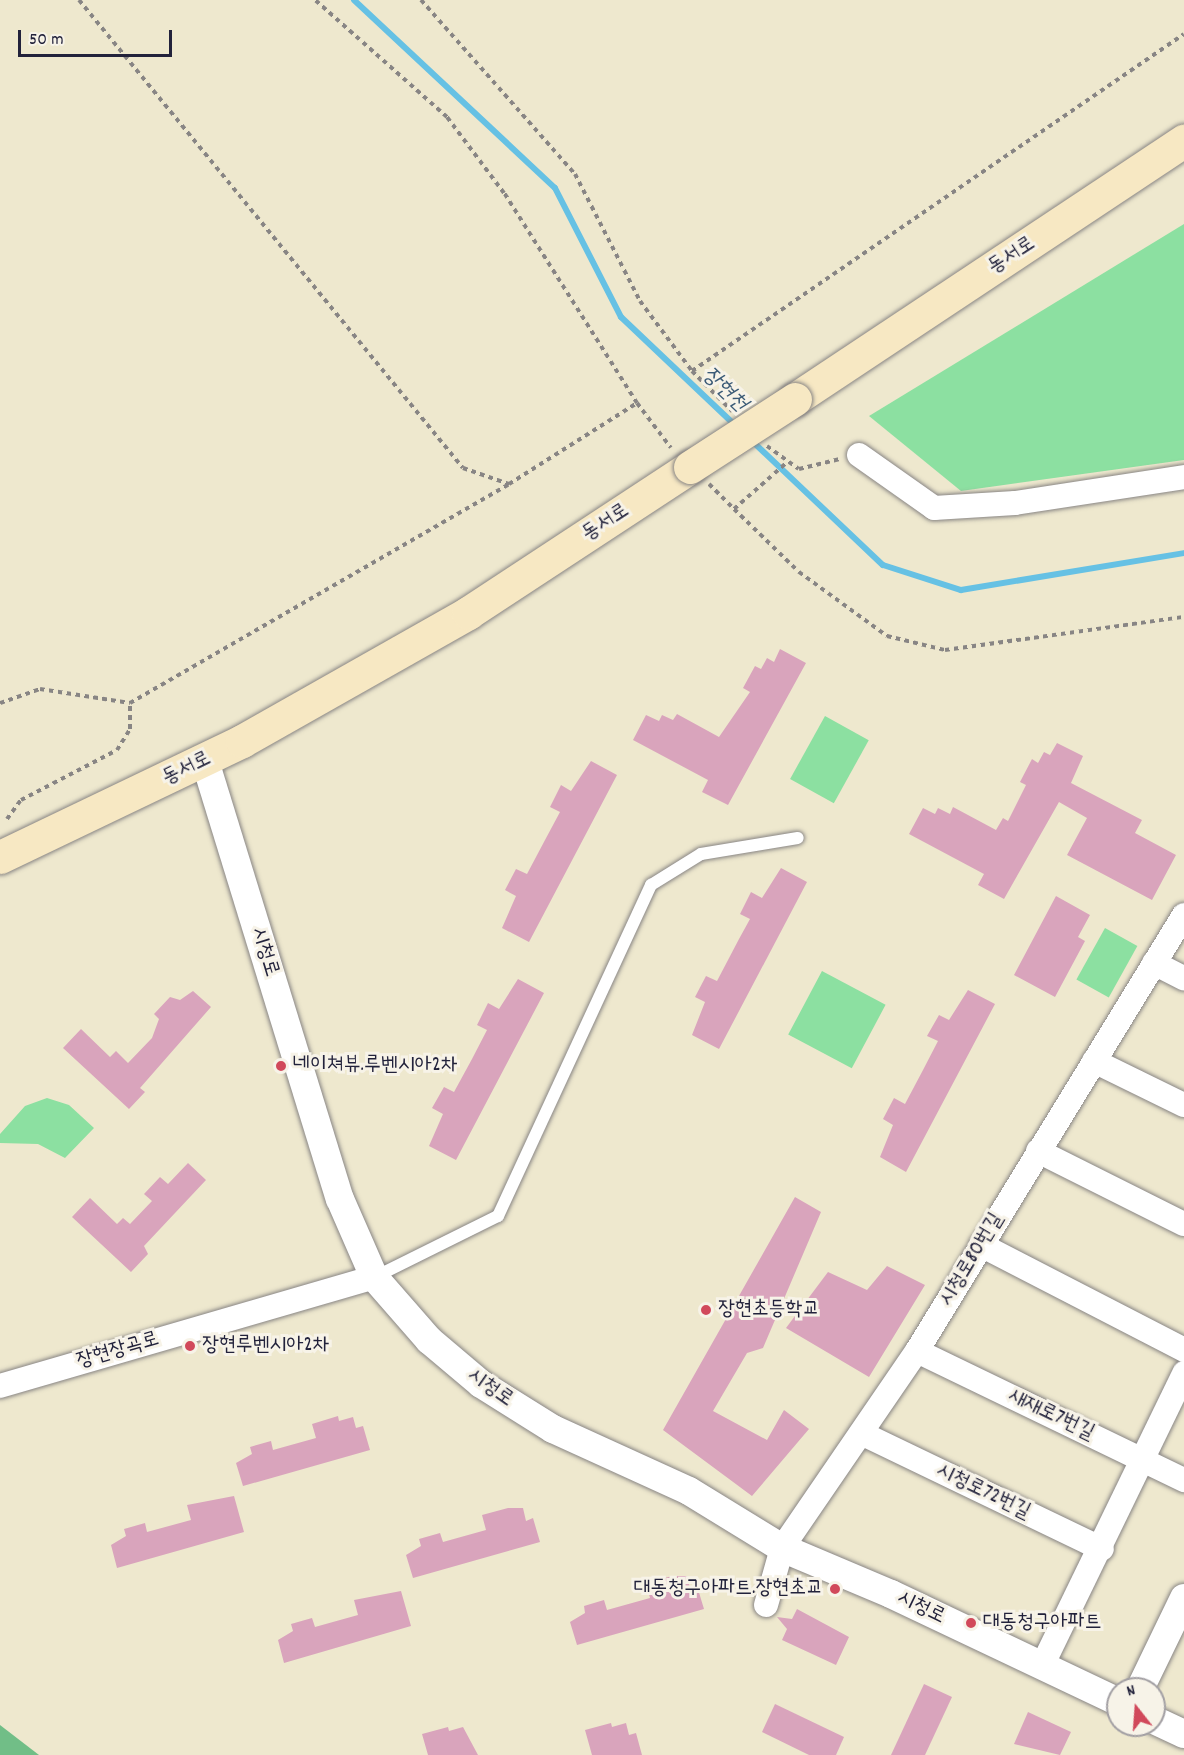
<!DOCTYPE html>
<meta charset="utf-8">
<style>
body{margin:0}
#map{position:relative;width:1184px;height:1755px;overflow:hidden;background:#eee8ce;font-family:Dekko,"Poor Story",sans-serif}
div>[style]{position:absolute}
.green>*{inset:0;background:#8ce0a1;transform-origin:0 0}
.forest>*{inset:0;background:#71be87}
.stream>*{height:6px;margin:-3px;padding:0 3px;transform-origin:3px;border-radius:3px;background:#66c1e4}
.building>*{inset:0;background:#d9a4bc}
.path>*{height:4px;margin-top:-2px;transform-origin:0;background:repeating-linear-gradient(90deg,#888584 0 4.5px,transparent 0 9px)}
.roads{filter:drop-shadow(0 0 2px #888584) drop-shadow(0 0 2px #888584)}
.service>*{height:12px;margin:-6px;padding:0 6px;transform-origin:6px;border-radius:6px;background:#fff}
.minor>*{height:24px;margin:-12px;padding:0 12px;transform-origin:12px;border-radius:12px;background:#fff}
.tertiary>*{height:28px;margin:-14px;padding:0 14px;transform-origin:14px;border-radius:14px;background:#fff}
.secondary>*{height:33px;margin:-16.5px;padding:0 16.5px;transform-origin:16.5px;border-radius:16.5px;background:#f7e8c3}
.bridges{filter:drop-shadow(0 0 2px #888584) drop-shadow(0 0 2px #888584)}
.secondary-bridge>*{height:33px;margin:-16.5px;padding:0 16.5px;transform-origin:16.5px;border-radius:16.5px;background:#f7e8c3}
.dots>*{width:16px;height:16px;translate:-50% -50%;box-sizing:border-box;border:3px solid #f7f3e8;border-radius:50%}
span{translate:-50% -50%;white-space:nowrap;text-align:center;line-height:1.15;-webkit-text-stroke:6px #f7f3e8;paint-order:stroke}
.street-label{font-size:21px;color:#22223b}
.poi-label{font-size:21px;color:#22223b}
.left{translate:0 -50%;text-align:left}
.right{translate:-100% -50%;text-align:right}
.water-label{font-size:22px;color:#3a5a76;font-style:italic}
.north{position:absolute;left:1106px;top:1677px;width:60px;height:60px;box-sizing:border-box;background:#f7f3e8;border:2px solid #a29fa3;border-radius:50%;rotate:343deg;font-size:16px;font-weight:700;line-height:24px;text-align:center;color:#22223b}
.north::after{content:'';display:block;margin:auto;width:21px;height:27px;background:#d1495b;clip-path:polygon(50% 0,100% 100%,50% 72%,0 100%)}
.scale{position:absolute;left:18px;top:30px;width:154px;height:27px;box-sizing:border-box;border:3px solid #22223b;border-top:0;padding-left:8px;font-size:18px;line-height:21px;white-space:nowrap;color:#22223b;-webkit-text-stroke:4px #f7f3e8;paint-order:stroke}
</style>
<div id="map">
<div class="green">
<i style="clip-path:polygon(1184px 224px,1184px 460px,961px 491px,869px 416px)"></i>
<i style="left:825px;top:716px;width:50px;height:72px;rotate:29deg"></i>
<i style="left:1105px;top:928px;width:37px;height:59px;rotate:29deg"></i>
<i style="left:822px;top:971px;width:72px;height:72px;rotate:28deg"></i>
<i style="clip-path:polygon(47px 1098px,69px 1105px,94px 1128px,65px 1158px,38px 1144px,0 1143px,0 1134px,25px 1106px)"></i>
</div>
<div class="forest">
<i style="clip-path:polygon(0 1725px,39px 1755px,0 1755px)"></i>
</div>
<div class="stream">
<i style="left:354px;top:0;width:275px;rotate:43.1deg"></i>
<i style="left:555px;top:188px;width:145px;rotate:62.9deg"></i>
<i style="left:621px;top:317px;width:158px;rotate:43.5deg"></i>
<i style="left:750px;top:439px;width:183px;rotate:43.5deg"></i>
<i style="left:883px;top:565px;width:82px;rotate:17.8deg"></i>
<i style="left:961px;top:590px;width:226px;rotate:-9.4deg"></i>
</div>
<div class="building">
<i style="clip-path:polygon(780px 649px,806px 663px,728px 805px,702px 792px,708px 780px,633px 740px,646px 715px,659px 721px,662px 715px,673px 720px,677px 714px,719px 737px,750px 692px,743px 688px,755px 666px,761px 669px,767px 658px,774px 662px)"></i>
<i style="clip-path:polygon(1057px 743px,1083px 756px,1071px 783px,1142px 820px,1135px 833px,1176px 855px,1152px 900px,1067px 855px,1087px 818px,1059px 802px,1004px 899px,978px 885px,984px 874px,909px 834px,923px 808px,935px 814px,938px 808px,950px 814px,953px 807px,996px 830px,1003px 818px,1008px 821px,1026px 785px,1020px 782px,1032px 759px,1038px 763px,1044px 752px,1050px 755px)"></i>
<i style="clip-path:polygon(591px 761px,617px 775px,529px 942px,502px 928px,516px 896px,505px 890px,516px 869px,527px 874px,545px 840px,560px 812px,550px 807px,561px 785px,571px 791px)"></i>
<i style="clip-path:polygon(781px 868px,807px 882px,719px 1049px,692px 1035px,705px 1002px,695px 997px,706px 976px,717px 981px,739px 939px,750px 919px,740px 914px,751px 892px,762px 898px)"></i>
<i style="clip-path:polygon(1056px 896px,1090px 915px,1078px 937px,1085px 941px,1055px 997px,1014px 975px)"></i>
<i style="clip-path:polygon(518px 979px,544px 993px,456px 1160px,429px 1146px,443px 1114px,432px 1108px,444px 1087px,454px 1092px,472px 1059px,487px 1030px,477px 1025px,488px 1003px,499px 1009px)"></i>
<i style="clip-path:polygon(968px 990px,995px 1004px,906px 1172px,880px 1157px,893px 1125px,883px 1119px,894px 1098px,905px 1104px,923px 1070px,938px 1041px,927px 1036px,939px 1015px,949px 1020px)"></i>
<i style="clip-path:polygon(193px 991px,211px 1007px,140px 1088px,145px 1092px,129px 1109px,63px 1048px,81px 1029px,110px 1057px,116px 1051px,128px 1063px,152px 1038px,159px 1019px,154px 1014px,170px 997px,180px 1000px)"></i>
<i style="clip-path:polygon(188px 1163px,206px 1180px,144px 1246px,148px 1254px,131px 1272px,72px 1217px,90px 1198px,117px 1224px,123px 1218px,130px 1224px,152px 1201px,144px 1194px,160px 1177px,168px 1184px)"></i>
<i style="clip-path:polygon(795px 1197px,821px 1212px,763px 1348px,747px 1353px,713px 1411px,767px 1440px,784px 1410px,809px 1429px,752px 1496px,663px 1430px)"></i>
<i style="clip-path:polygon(887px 1266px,925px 1285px,869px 1377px,786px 1328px,828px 1272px,867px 1290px)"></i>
<i style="clip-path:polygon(338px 1416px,339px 1421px,353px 1417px,356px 1428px,363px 1426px,370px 1450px,243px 1486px,236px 1463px,252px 1454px,250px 1447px,271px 1441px,273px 1450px,316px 1438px,312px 1424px)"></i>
<i style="clip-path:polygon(234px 1496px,244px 1532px,117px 1568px,111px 1545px,126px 1536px,124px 1529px,145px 1523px,147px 1532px,191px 1520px,187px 1505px)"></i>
<i style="clip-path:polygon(508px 1508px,523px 1508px,526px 1521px,533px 1518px,540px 1542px,413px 1578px,406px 1555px,421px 1546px,419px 1539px,440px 1533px,443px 1542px,486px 1530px,482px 1515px)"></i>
<i style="clip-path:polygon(672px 1576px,687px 1576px,690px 1588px,697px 1586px,704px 1609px,577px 1645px,570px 1622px,585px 1613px,584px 1606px,604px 1600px,607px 1610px,650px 1598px,646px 1583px)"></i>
<i style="clip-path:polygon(401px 1591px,411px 1626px,284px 1663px,278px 1640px,293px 1631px,291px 1624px,312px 1618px,315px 1627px,358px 1615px,354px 1600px)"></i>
<i style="clip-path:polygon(797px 1609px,849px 1637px,836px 1665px,782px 1640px,787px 1629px,777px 1617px,792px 1619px)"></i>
<i style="clip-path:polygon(924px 1684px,952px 1697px,925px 1755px,891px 1755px)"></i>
<i style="clip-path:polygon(775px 1704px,844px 1737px,836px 1755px,809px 1755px,762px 1732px)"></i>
<i style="clip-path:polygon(1028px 1712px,1071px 1732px,1060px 1755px,1014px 1744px)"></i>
<i style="clip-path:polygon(611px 1723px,612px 1727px,626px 1723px,629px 1735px,636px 1733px,642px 1755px,592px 1755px,585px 1730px)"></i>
<i style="clip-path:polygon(448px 1727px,449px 1731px,463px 1727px,478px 1755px,428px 1755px,422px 1734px)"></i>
</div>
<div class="path">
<i style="left:79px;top:0;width:605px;rotate:50.63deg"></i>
<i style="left:463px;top:468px;width:49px;rotate:19.2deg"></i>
<i style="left:421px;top:0;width:232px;rotate:48.5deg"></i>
<i style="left:575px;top:174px;width:143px;rotate:62.9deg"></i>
<i style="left:640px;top:301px;width:87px;rotate:53.4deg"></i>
<i style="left:692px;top:371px;width:596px;rotate:-34.41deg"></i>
<i style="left:692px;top:371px;width:57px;rotate:45deg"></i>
<i style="left:637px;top:403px;width:56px;rotate:52.9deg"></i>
<i style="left:767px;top:446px;width:39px;rotate:36deg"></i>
<i style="left:799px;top:469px;width:42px;rotate:-13.7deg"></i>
<i style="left:709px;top:484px;width:35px;rotate:45deg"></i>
<i style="left:734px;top:509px;width:68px;rotate:-41.4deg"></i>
<i style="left:734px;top:509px;width:91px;rotate:44.1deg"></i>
<i style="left:799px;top:572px;width:109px;rotate:36deg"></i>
<i style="left:887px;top:636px;width:60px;rotate:13.6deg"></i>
<i style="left:945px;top:650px;width:241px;rotate:-7.9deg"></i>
<i style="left:0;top:703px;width:42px;rotate:-19.3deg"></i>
<i style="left:40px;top:689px;width:91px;rotate:8.8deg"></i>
<i style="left:130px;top:703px;width:438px;rotate:-30deg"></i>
<i style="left:509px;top:484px;width:151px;rotate:-32.3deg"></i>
<i style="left:637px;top:403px;width:249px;rotate:-122.3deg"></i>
<i style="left:504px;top:193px;width:95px;rotate:-126.9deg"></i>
<i style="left:447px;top:117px;width:176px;rotate:-138.4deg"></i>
<i style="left:7px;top:819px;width:24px;rotate:-54deg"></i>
<i style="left:21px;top:800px;width:108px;rotate:-27.5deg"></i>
<i style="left:117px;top:750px;width:25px;rotate:-58deg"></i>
<i style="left:130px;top:729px;width:26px;rotate:-90deg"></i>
</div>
<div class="roads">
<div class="service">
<i style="left:375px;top:1277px;width:137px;rotate:-26.4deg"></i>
<i style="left:498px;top:1216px;width:365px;rotate:-65.2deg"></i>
<i style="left:651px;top:885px;width:59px;rotate:-31.8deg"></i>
<i style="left:701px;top:854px;width:98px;rotate:-9.4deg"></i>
</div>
<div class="minor">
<i style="left:859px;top:455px;width:92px;rotate:35.2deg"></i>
<i style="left:934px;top:508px;width:81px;rotate:-3.5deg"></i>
<i style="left:1015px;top:503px;width:171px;rotate:-8.7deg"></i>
<i style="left:1154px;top:963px;width:34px;rotate:27deg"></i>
<i style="left:1094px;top:1061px;width:100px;rotate:26.1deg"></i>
<i style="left:1038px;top:1151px;width:163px;rotate:26.6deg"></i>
<i style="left:981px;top:1245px;width:229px;rotate:27.3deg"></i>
<i style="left:917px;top:1351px;width:297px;rotate:25.8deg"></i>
<i style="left:0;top:1386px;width:390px;rotate:-16.2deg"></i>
<i style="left:863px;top:1434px;width:265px;rotate:25.7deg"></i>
<i style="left:766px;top:1605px;width:59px;rotate:-74.3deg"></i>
<i style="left:782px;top:1548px;width:239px;rotate:-55.6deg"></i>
<i style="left:917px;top:1351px;width:511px;rotate:-58.52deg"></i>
<i style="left:1042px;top:1666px;width:326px;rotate:-64.1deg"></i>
</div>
<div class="tertiary">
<i style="left:205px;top:761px;width:458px;rotate:72.9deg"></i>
<i style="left:340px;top:1199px;width:85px;rotate:66.4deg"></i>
<i style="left:374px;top:1277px;width:84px;rotate:48.9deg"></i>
<i style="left:429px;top:1340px;width:68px;rotate:40.2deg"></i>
<i style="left:481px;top:1384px;width:85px;rotate:32deg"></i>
<i style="left:553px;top:1429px;width:149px;rotate:24.5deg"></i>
<i style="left:689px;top:1491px;width:109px;rotate:31.5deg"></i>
<i style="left:782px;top:1548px;width:118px;rotate:22.9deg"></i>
<i style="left:891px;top:1594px;width:251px;rotate:25.4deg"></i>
<i style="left:1140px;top:1689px;width:101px;rotate:-64.2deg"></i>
<i style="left:1154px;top:1720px;width:33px;rotate:25deg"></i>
</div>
<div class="secondary">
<i style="left:795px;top:399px;width:467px;rotate:-33.6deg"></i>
<i style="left:0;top:857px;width:268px;rotate:-25.6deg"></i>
<i style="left:242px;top:741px;width:260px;rotate:-29.5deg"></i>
<i style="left:468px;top:613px;width:266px;rotate:-33.3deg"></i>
</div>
</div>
<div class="bridges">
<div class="secondary-bridge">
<i style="left:690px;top:467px;width:125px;rotate:-32.9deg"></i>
</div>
</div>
<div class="dots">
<i style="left:281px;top:1066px;background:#d1495b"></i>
<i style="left:706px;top:1310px;background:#d1495b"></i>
<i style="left:190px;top:1346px;background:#d1495b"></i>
<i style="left:835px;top:1589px;background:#d1495b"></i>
<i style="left:971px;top:1623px;background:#d1495b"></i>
</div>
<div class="street-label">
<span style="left:1012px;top:256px;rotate:-33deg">동서로</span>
<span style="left:606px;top:523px;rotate:-33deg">동서로</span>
<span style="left:187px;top:769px;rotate:-26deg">동서로</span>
<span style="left:264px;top:952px;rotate:73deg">시청로</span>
<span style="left:972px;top:1260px;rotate:-59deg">시청로80번길</span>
<span style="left:118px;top:1351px;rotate:-16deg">장현장곡로</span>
<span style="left:490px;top:1388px;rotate:35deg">시청로</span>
<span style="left:1051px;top:1415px;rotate:26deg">새재로7번길</span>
<span style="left:983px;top:1492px;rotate:26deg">시청로72번길</span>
<span style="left:921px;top:1608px;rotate:26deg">시청로</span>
</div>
<div class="poi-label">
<span class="left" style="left:293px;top:1066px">네이쳐뷰.루벤시아2차</span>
<span class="left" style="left:718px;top:1310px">장현초등학교</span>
<span class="left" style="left:202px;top:1346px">장현루벤시아2차</span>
<span class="right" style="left:823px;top:1589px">대동청구아파트.장현초교</span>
<span class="left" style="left:983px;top:1623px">대동청구아파트</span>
</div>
<div class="water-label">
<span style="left:724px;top:390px;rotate:44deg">장현천</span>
</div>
<div class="north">N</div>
<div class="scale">50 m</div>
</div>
